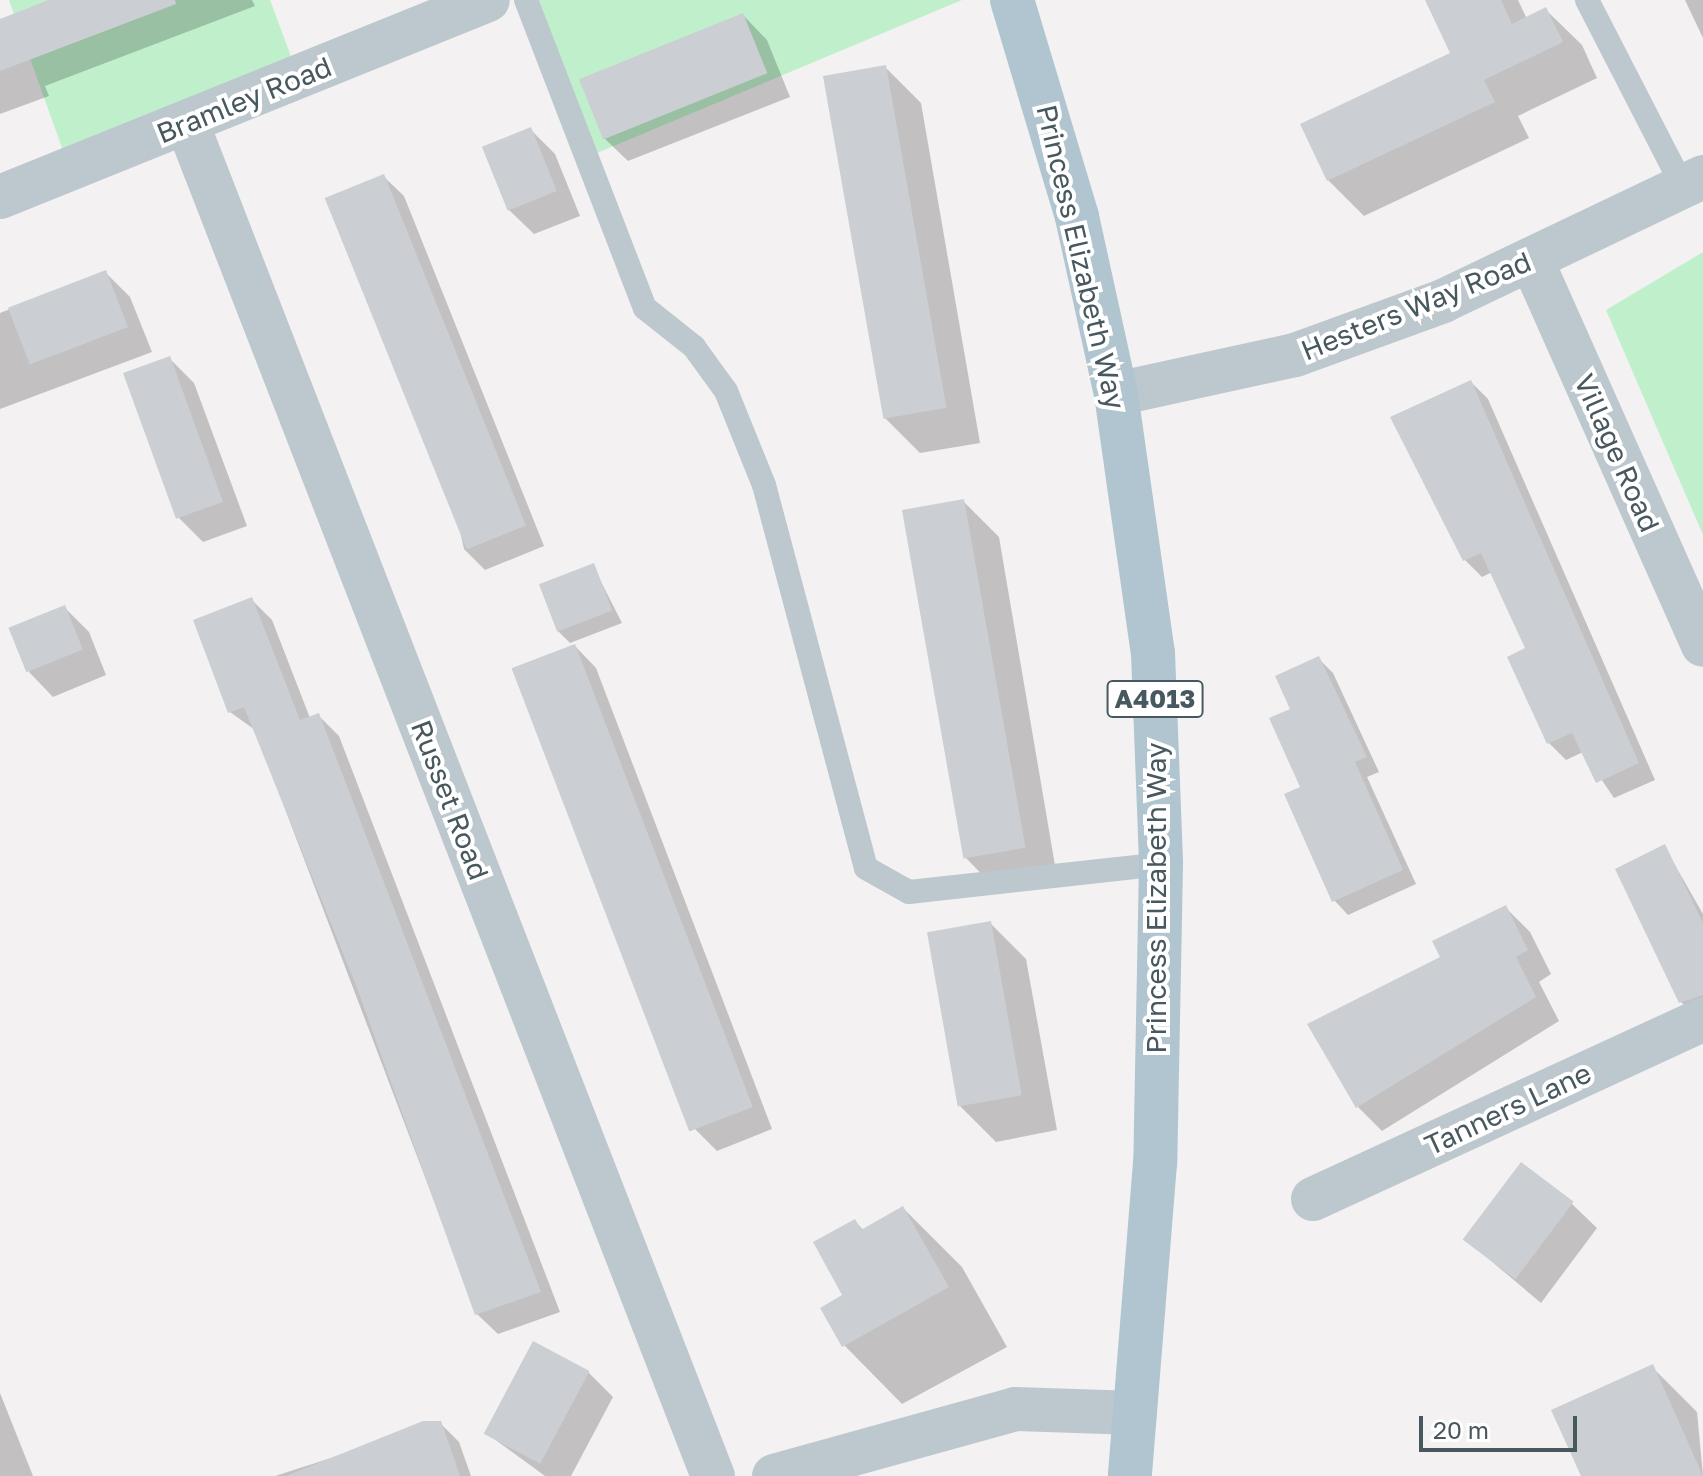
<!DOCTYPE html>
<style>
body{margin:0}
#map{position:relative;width:1703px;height:1476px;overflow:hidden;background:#f3f1f1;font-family:"Golos Text",sans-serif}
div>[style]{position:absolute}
.green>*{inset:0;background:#c0f0cb}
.shadow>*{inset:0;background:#0003}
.building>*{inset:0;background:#cbcfd3;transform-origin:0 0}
.service>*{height:24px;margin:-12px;padding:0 12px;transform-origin:12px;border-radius:12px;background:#bcc8ce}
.minor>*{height:44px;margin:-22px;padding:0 22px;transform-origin:22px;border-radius:22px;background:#bcc8ce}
.tertiary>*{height:44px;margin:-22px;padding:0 22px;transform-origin:22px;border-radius:22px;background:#bcc8ce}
.primary>*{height:44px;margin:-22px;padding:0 22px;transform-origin:22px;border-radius:22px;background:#b0c5d0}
span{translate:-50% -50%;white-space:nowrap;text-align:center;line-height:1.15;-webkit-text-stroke:8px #fff;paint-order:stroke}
.shield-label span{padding:2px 6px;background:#fff;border:2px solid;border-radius:6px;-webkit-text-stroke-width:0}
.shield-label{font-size:26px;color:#48585f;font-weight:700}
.street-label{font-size:28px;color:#48585f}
.scale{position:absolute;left:1419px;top:1416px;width:158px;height:36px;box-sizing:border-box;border:4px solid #48585f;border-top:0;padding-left:10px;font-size:24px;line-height:28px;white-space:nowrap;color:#48585f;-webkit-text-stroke:6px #fff;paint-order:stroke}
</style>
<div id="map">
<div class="green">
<i style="clip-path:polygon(9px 0,270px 0,299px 78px,70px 170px)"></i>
<i style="clip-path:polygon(526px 0,962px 0,585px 158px)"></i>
<i style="clip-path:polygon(1703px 252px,1703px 535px,1606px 310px)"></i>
</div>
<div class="shadow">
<i style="clip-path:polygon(49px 0,252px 0,255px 6px,45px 86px,49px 96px,0 114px,0 21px)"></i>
<i style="clip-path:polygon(1427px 0,1518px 0,1527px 19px,1546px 10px,1582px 45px,1597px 78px,1518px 116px,1529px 138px,1364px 216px,1328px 180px,1453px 54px)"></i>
<i style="clip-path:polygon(1685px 0,1703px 0,1703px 38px,1702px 36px)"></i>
<i style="clip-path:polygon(743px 15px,767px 40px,790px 97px,628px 161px,603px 137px)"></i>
<i style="clip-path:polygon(885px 67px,921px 103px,980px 443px,920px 453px,885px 418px)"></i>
<i style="clip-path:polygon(530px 129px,555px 154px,580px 216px,534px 234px,509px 210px)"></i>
<i style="clip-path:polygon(383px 176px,404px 196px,544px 546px,485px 570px,464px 549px)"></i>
<i style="clip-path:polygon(105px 272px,130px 297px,152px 352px,0 409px,0 313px)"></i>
<i style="clip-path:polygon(169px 358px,194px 383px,247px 526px,203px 542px,178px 517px)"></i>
<i style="clip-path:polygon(1471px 382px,1488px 399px,1655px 780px,1614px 798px,1583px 752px,1566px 760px,1549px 743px,1510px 658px,1527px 649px,1492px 572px,1482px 577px,1465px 560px)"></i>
<i style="clip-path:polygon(963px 501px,999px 537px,1058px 883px,1000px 893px,965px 857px)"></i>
<i style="clip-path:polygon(593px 566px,622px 623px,570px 643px,558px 631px)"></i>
<i style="clip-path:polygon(251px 599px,272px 620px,310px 718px,318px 715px,339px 736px,560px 1312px,498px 1334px,477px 1314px,255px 730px,230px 712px)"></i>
<i style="clip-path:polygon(65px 608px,89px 632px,106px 675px,53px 697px,29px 672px)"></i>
<i style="clip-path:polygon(575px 646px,596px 668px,772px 1129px,717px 1151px,695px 1129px,514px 668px)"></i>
<i style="clip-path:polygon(1318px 658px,1333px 673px,1379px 772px,1367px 777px,1416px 884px,1348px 915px,1334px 900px,1303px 788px,1292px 710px)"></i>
<i style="clip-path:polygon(1664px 846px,1703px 914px,1703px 1011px,1693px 1014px,1681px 1002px)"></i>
<i style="clip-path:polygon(1505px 907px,1530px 932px,1551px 974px,1539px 982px,1559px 1021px,1382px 1131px,1358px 1107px,1443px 958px)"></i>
<i style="clip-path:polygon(990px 923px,1026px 959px,1057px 1130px,996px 1142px,960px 1106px)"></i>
<i style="clip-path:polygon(1572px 1204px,1597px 1228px,1541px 1303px,1465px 1239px)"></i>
<i style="clip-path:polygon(903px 1208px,962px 1267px,1007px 1347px,902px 1404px,844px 1345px,855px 1221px,864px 1231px)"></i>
<i style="clip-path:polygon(1652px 1367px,1697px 1412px,1703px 1476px,1584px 1476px)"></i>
<i style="clip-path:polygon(588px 1372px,613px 1397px,571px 1476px,545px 1476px,486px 1433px)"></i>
<i style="clip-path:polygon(0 1393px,33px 1476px,0 1476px)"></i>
<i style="clip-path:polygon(440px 1423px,459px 1442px,471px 1476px,275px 1476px)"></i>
</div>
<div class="building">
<i style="clip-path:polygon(49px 0,175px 0,176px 4px,0 71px,0 19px)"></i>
<i style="clip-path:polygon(1425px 0,1501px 0,1512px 24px,1546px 7px,1563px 42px,1484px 80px,1495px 102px,1327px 181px,1300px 124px,1450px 53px)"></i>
<i style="left:743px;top:13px;width:65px;height:177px;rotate:68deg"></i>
<i style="left:886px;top:65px;width:348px;height:64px;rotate:80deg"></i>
<i style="left:531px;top:127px;width:69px;height:53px;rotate:68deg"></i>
<i style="left:384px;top:174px;width:379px;height:64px;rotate:68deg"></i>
<i style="left:106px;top:270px;width:61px;height:105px;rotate:69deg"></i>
<i style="left:170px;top:356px;width:155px;height:50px;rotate:70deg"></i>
<i style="clip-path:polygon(1471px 380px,1639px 763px,1596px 783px,1572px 733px,1547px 744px,1507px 657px,1525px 648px,1481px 553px,1463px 561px,1390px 417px)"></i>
<i style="left:964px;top:499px;width:354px;height:63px;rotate:80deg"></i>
<i style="left:594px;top:563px;width:51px;height:59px;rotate:69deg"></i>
<i style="clip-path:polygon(252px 597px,300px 720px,319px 713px,541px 1292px,475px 1315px,357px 988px,244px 707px,228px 713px,193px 620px)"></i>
<i style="left:65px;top:605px;width:48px;height:61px;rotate:68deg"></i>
<i style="left:575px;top:644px;width:496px;height:68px;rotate:69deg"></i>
<i style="clip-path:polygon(1319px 656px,1367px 757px,1355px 762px,1403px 870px,1332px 902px,1284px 794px,1300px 787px,1269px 718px,1290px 709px,1275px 676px)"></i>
<i style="clip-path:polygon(1665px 844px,1703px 923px,1703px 995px,1679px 1003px,1615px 869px)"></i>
<i style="clip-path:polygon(1506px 905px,1528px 950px,1516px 957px,1536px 997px,1356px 1108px,1307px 1024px,1440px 957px,1432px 941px)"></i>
<i style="left:991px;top:921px;width:177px;height:65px;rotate:80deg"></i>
<i style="left:1521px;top:1162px;width:66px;height:97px;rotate:37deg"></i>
<i style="clip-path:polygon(903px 1206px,949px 1287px,842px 1347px,820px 1308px,842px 1295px,813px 1242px,855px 1219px,861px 1230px)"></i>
<i style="left:533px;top:1341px;width:64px;height:105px;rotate:28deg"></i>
<i style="clip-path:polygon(1653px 1364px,1703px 1476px,1581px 1476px,1551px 1410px)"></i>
<i style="clip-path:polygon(423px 1421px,441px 1421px,460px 1476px,286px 1476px)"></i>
</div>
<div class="service">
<i style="left:526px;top:0;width:330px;rotate:68.9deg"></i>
<i style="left:645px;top:308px;width:63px;rotate:38.5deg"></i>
<i style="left:694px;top:347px;width:54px;rotate:54deg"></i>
<i style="left:726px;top:391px;width:101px;rotate:68deg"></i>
<i style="left:764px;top:485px;width:396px;rotate:75.1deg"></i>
<i style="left:866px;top:868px;width:49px;rotate:29.2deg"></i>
<i style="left:909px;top:892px;width:254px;rotate:-6.3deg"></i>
<i style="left:1587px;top:0;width:210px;rotate:62.8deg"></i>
</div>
<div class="minor">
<i style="left:187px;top:123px;width:1452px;rotate:68.76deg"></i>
<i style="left:0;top:197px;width:526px;rotate:-21.98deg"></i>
<i style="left:1532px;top:261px;width:420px;rotate:66deg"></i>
<i style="left:1313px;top:1199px;width:429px;rotate:-24.7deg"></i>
</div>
<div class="tertiary">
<i style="left:1116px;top:394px;width:183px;rotate:-12.3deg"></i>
<i style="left:1295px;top:355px;width:158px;rotate:-20deg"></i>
<i style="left:1443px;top:301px;width:288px;rotate:-25.5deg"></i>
<i style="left:774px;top:1476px;width:250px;rotate:-15.5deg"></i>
<i style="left:1015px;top:1409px;width:120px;rotate:1.9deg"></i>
</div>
<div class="primary">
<i style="left:1012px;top:0;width:227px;rotate:73.3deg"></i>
<i style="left:1077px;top:217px;width:181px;rotate:77.6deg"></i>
<i style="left:1116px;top:394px;width:262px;rotate:81.9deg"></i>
<i style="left:1153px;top:653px;width:211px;rotate:87.8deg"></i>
<i style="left:1161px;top:864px;width:299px;rotate:91.1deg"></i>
<i style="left:1155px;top:1163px;width:314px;rotate:94.6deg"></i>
</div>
<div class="shield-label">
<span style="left:1155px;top:699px">A4013</span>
</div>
<div class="street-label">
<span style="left:244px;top:100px;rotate:-22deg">Bramley Road</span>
<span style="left:1081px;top:257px;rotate:77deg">Princess Elizabeth Way</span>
<span style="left:1416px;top:306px;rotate:-22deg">Hesters Way Road</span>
<span style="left:1617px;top:453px;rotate:66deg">Village Road</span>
<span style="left:450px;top:800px;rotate:69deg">Russet Road</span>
<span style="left:1156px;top:898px;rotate:-90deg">Princess Elizabeth Way</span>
<span style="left:1508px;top:1109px;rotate:-25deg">Tanners Lane</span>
</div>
<div class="scale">20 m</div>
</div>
